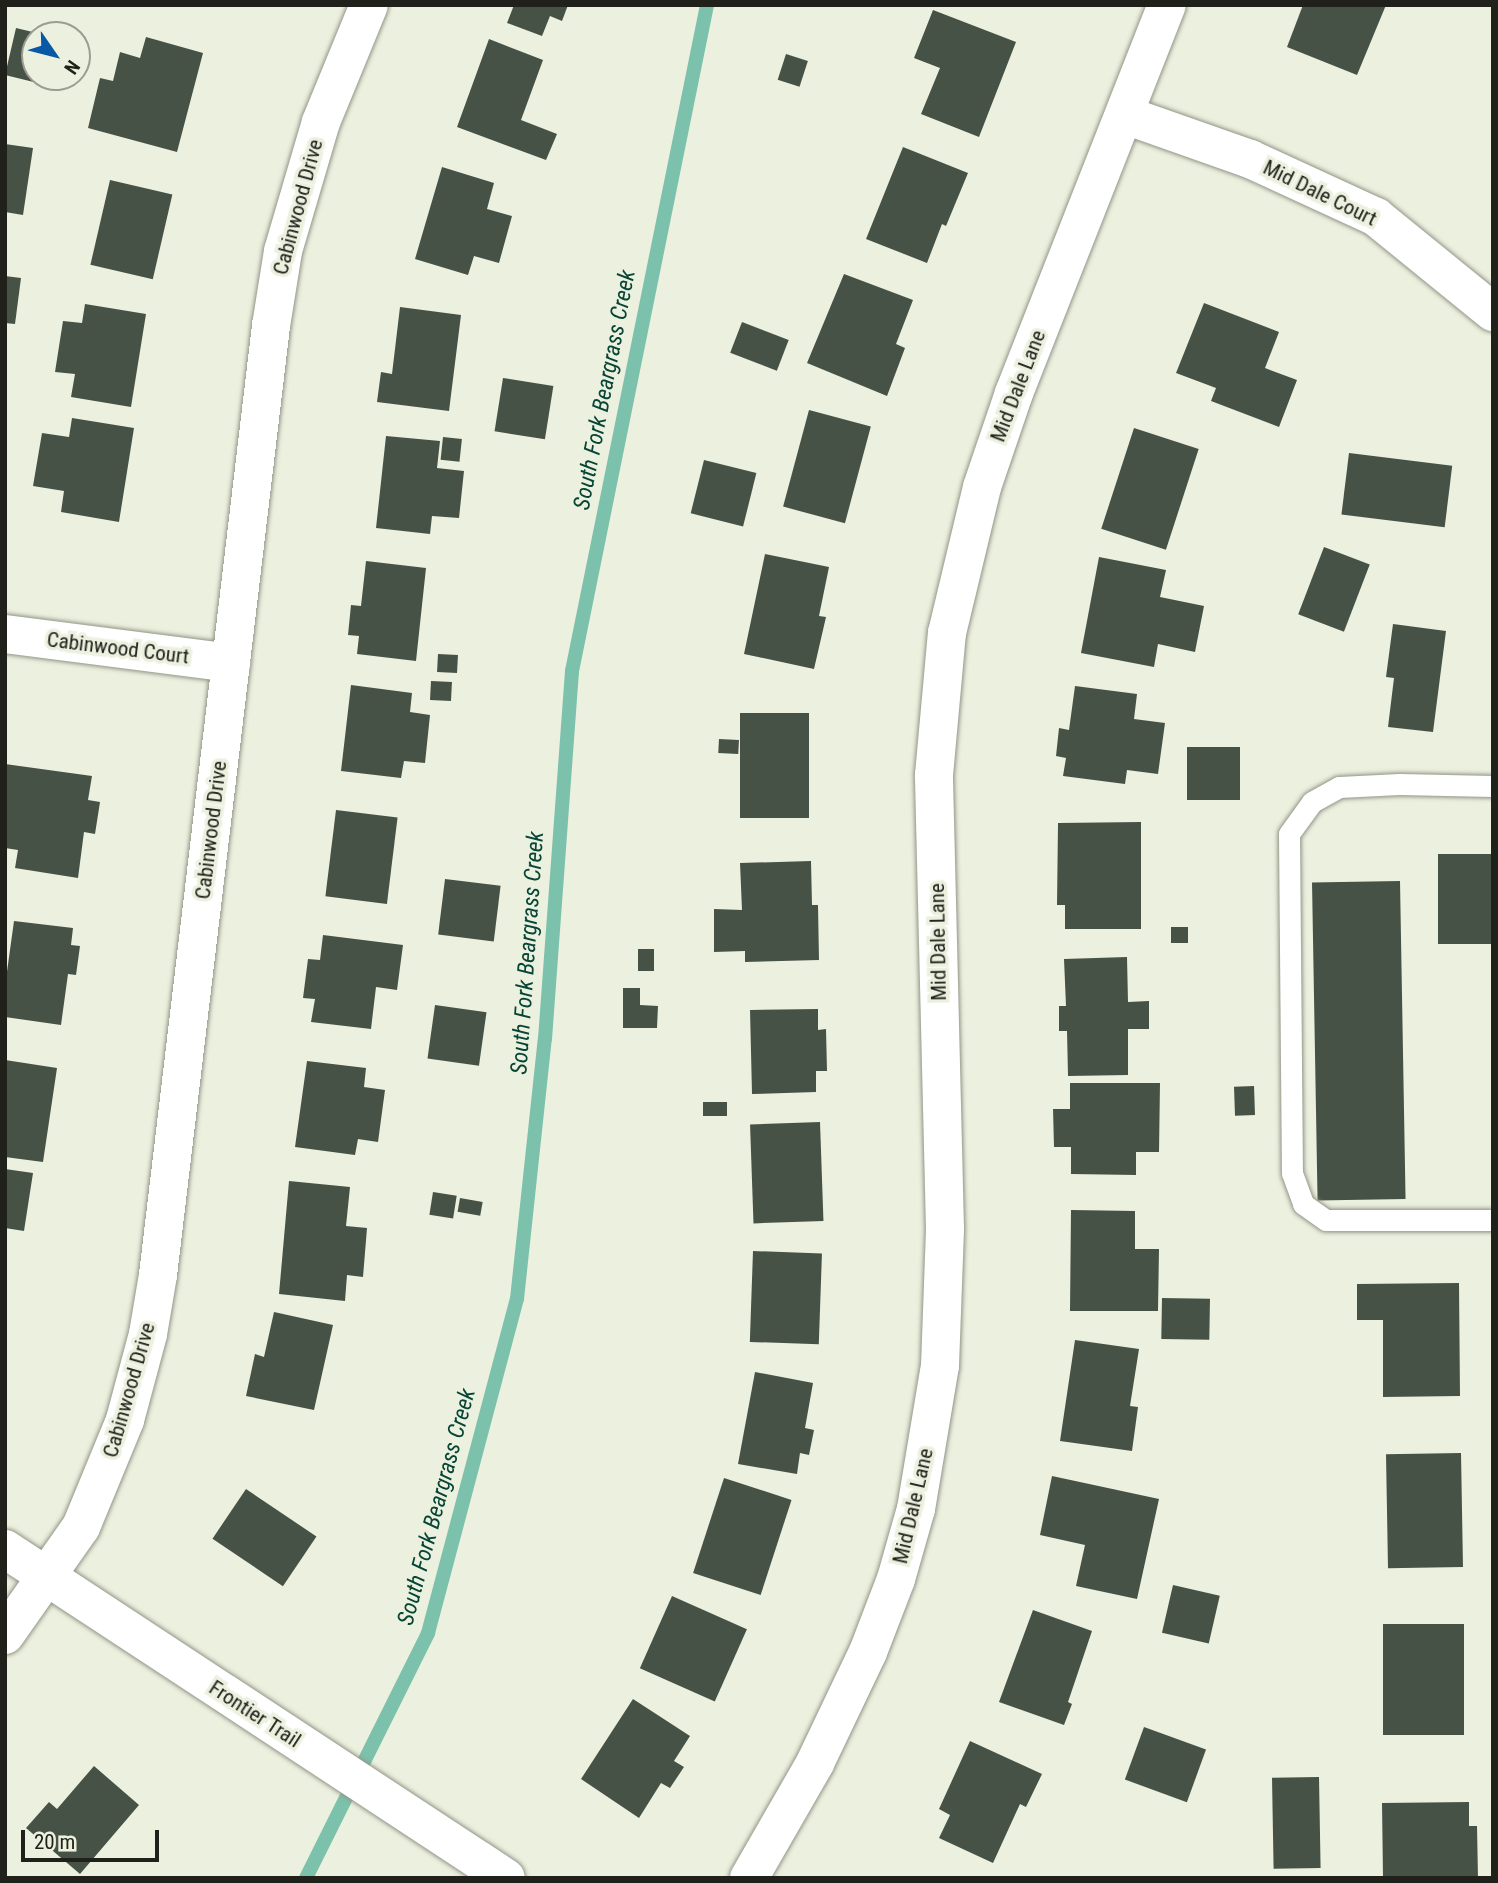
<!DOCTYPE html>
<style>
body{margin:0}
#map{position:relative;width:1498px;height:1883px;overflow:hidden;background:#ecf0df;font-family:"Roboto Condensed",sans-serif}
div>[style]{position:absolute}
.stream>*{height:14px;margin:-7px;padding:0 7px;transform-origin:7px;border-radius:7px;background:#7cc1ab}
.building>*{inset:0;background:#475247;transform-origin:0 0}
.roads{filter:drop-shadow(0 0 2px #929586) drop-shadow(0 0 2px #929586)}
.lane>*{height:21px;margin:-10.5px;padding:0 10.5px;transform-origin:10.5px;border-radius:10.5px;background:#fff}
.street>*{height:38px;margin:-19px;padding:0 19px;transform-origin:19px;border-radius:19px;background:#fff}
span{translate:-50% -50%;white-space:nowrap;text-align:center;line-height:1.15;-webkit-text-stroke:7px #ecf0df;paint-order:stroke}
.street-label{font-size:21px;color:#20211b}
.water-label{font-size:23px;color:#074536;font-style:italic}
.frame{position:absolute;inset:0;border:7px solid #20211b;pointer-events:none}
.north{position:absolute;left:21px;top:21px;width:70px;height:70px;box-sizing:border-box;background:#ecf0df;border:2px solid #9a9d91;border-radius:50%;rotate:125deg;font-size:19px;font-weight:700;line-height:28px;text-align:center;color:#20211b}
.north::after{content:'';display:block;margin:auto;width:24px;height:32px;background:#0958a6;clip-path:polygon(50% 0,100% 100%,50% 72%,0 100%)}
.scale{position:absolute;left:21px;top:1830px;width:138px;height:32px;box-sizing:border-box;border:4px solid #20211b;border-top:0;padding-left:9px;font-size:21px;line-height:24px;white-space:nowrap;color:#20211b;-webkit-text-stroke:5px #ecf0df;paint-order:stroke}
</style>
<div id="map">
<div class="stream">
<i style="left:306px;top:1878px;width:274px;rotate:-63.5deg"></i>
<i style="left:428px;top:1633px;width:346px;rotate:-75.1deg"></i>
<i style="left:517px;top:1299px;width:262px;rotate:-83.9deg"></i>
<i style="left:545px;top:1039px;width:369px;rotate:-85.8deg"></i>
<i style="left:572px;top:671px;width:680px;rotate:-78.54deg"></i>
</div>
<div class="building">
<i style="clip-path:polygon(514px 5px,568px 5px,562px 21px,550px 16px,542px 36px,507px 23px)"></i>
<i style="clip-path:polygon(1303px 5px,1386px 5px,1357px 75px,1287px 47px)"></i>
<i style="clip-path:polygon(933px 10px,1016px 42px,979px 137px,921px 114px,940px 68px,914px 58px)"></i>
<i style="clip-path:polygon(16px 28px,41px 34px,35px 35px,35px 77px,56px 77px,54px 87px,5px 75px)"></i>
<i style="clip-path:polygon(146px 37px,203px 53px,177px 152px,88px 128px,100px 78px,113px 81px,120px 52px,140px 58px)"></i>
<i style="clip-path:polygon(489px 39px,543px 60px,521px 120px,557px 134px,546px 160px,457px 127px)"></i>
<i style="left:786px;top:54px;width:23px;height:27px;rotate:18deg"></i>
<i style="clip-path:polygon(5px 144px,33px 148px,23px 215px,5px 212px)"></i>
<i style="clip-path:polygon(903px 147px,968px 173px,946px 226px,942px 224px,927px 263px,866px 239px)"></i>
<i style="clip-path:polygon(442px 167px,494px 183px,487px 209px,512px 216px,499px 263px,474px 256px,468px 275px,415px 259px)"></i>
<i style="left:110px;top:180px;width:64px;height:87px;rotate:13deg"></i>
<i style="clip-path:polygon(844px 274px,913px 300px,896px 344px,905px 348px,887px 396px,807px 363px)"></i>
<i style="clip-path:polygon(5px 276px,21px 278px,15px 324px,5px 323px)"></i>
<i style="clip-path:polygon(1204px 303px,1279px 332px,1265px 368px,1297px 380px,1279px 427px,1211px 401px,1216px 388px,1176px 373px)"></i>
<i style="clip-path:polygon(85px 304px,146px 314px,131px 407px,71px 397px,75px 374px,55px 372px,63px 321px,82px 323px)"></i>
<i style="clip-path:polygon(400px 307px,461px 315px,449px 411px,377px 402px,381px 372px,392px 374px)"></i>
<i style="left:742px;top:322px;width:50px;height:33px;rotate:21deg"></i>
<i style="left:503px;top:378px;width:51px;height:54px;rotate:9deg"></i>
<i style="left:809px;top:410px;width:64px;height:100px;rotate:15deg"></i>
<i style="clip-path:polygon(72px 418px,134px 428px,119px 522px,61px 512px,64px 491px,33px 486px,42px 433px,69px 437px)"></i>
<i style="left:1134px;top:428px;width:68px;height:106px;rotate:18deg"></i>
<i style="clip-path:polygon(386px 436px,440px 441px,437px 468px,464px 471px,459px 518px,432px 516px,430px 534px,376px 528px)"></i>
<i style="left:443px;top:437px;width:19px;height:23px;rotate:6deg"></i>
<i style="left:1349px;top:453px;width:104px;height:62px;rotate:7deg"></i>
<i style="left:704px;top:460px;width:54px;height:55px;rotate:14deg"></i>
<i style="left:1324px;top:547px;width:49px;height:72px;rotate:21deg"></i>
<i style="clip-path:polygon(765px 554px,829px 567px,819px 616px,826px 617px,814px 669px,744px 654px)"></i>
<i style="clip-path:polygon(1099px 557px,1166px 570px,1160px 597px,1204px 606px,1195px 652px,1158px 644px,1154px 667px,1081px 653px)"></i>
<i style="clip-path:polygon(366px 561px,426px 568px,416px 661px,357px 654px,359px 636px,348px 635px,351px 605px,361px 606px)"></i>
<i style="clip-path:polygon(1393px 624px,1446px 631px,1433px 732px,1388px 727px,1394px 678px,1386px 677px)"></i>
<i style="left:438px;top:654px;width:20px;height:18px;rotate:3deg"></i>
<i style="left:431px;top:681px;width:21px;height:19px;rotate:3deg"></i>
<i style="clip-path:polygon(351px 685px,412px 693px,410px 712px,430px 715px,425px 763px,404px 761px,401px 778px,341px 771px)"></i>
<i style="clip-path:polygon(1075px 686px,1137px 694px,1134px 719px,1165px 723px,1158px 774px,1127px 770px,1125px 784px,1063px 776px,1066px 758px,1056px 756px,1059px 728px,1069px 730px)"></i>
<i style="left:740px;top:713px;width:69px;height:105px"></i>
<i style="left:719px;top:739px;width:20px;height:14px;rotate:3deg"></i>
<i style="left:1187px;top:747px;width:53px;height:53px"></i>
<i style="clip-path:polygon(5px 764px,92px 776px,88px 800px,100px 802px,95px 834px,84px 832px,78px 878px,15px 868px,18px 850px,5px 848px)"></i>
<i style="left:336px;top:810px;width:62px;height:87px;rotate:7deg"></i>
<i style="clip-path:polygon(1141px 822px,1141px 929px,1065px 929px,1065px 905px,1057px 905px,1058px 823px)"></i>
<i style="left:1493px;top:854px;width:90px;height:55px;rotate:90deg"></i>
<i style="clip-path:polygon(811px 861px,812px 905px,818px 905px,819px 960px,745px 962px,745px 951px,714px 952px,714px 909px,742px 910px,740px 863px)"></i>
<i style="left:445px;top:879px;width:56px;height:56px;rotate:7deg"></i>
<i style="left:1400px;top:881px;width:318px;height:88px;rotate:89deg"></i>
<i style="clip-path:polygon(14px 921px,73px 928px,71px 945px,80px 946px,76px 975px,68px 974px,61px 1025px,5px 1017px,5px 986px)"></i>
<i style="left:1171px;top:927px;width:17px;height:16px"></i>
<i style="clip-path:polygon(323px 935px,403px 945px,397px 990px,376px 987px,371px 1029px,311px 1022px,315px 999px,303px 998px,308px 959px,320px 960px)"></i>
<i style="left:638px;top:949px;width:16px;height:22px"></i>
<i style="clip-path:polygon(1127px 957px,1128px 1002px,1149px 1001px,1149px 1029px,1128px 1029px,1128px 1075px,1068px 1076px,1067px 1031px,1059px 1031px,1059px 1006px,1066px 1006px,1064px 959px)"></i>
<i style="clip-path:polygon(623px 988px,640px 988px,640px 1005px,658px 1006px,657px 1028px,623px 1028px)"></i>
<i style="left:435px;top:1005px;width:52px;height:54px;rotate:8deg"></i>
<i style="clip-path:polygon(818px 1009px,818px 1030px,826px 1029px,827px 1071px,816px 1071px,816px 1092px,752px 1094px,750px 1010px)"></i>
<i style="clip-path:polygon(5px 1060px,57px 1068px,43px 1162px,5px 1157px)"></i>
<i style="clip-path:polygon(307px 1061px,366px 1068px,364px 1087px,385px 1090px,378px 1142px,358px 1139px,355px 1155px,295px 1147px)"></i>
<i style="clip-path:polygon(1070px 1083px,1160px 1083px,1159px 1152px,1136px 1152px,1136px 1175px,1071px 1174px,1071px 1147px,1054px 1147px,1053px 1109px,1070px 1109px)"></i>
<i style="left:1254px;top:1086px;width:29px;height:20px;rotate:88deg"></i>
<i style="left:703px;top:1102px;width:24px;height:14px"></i>
<i style="left:820px;top:1122px;width:99px;height:70px;rotate:88deg"></i>
<i style="clip-path:polygon(5px 1169px,33px 1173px,24px 1231px,5px 1228px)"></i>
<i style="clip-path:polygon(289px 1181px,350px 1187px,346px 1226px,367px 1228px,363px 1277px,347px 1275px,345px 1301px,279px 1294px)"></i>
<i style="left:433px;top:1192px;width:24px;height:23px;rotate:9deg"></i>
<i style="left:460px;top:1198px;width:23px;height:14px;rotate:10deg"></i>
<i style="clip-path:polygon(1071px 1210px,1135px 1211px,1135px 1249px,1159px 1249px,1158px 1311px,1070px 1311px)"></i>
<i style="left:753px;top:1251px;width:69px;height:91px;rotate:2deg"></i>
<i style="clip-path:polygon(1459px 1283px,1460px 1396px,1383px 1397px,1383px 1320px,1357px 1320px,1357px 1284px)"></i>
<i style="left:1162px;top:1298px;width:48px;height:41px;rotate:1deg"></i>
<i style="clip-path:polygon(274px 1312px,333px 1325px,314px 1410px,246px 1396px,255px 1354px,264px 1357px)"></i>
<i style="clip-path:polygon(1075px 1340px,1139px 1349px,1130px 1406px,1138px 1407px,1132px 1451px,1060px 1441px)"></i>
<i style="clip-path:polygon(755px 1372px,813px 1383px,805px 1428px,814px 1430px,809px 1455px,800px 1453px,797px 1474px,738px 1464px)"></i>
<i style="left:1461px;top:1453px;width:114px;height:75px;rotate:89deg"></i>
<i style="clip-path:polygon(1052px 1476px,1159px 1499px,1137px 1599px,1076px 1586px,1085px 1545px,1040px 1535px)"></i>
<i style="left:724px;top:1478px;width:71px;height:100px;rotate:18deg"></i>
<i style="left:246px;top:1489px;width:85px;height:60px;rotate:34deg"></i>
<i style="left:1173px;top:1585px;width:48px;height:49px;rotate:13deg"></i>
<i style="left:672px;top:1596px;width:82px;height:79px;rotate:24deg"></i>
<i style="clip-path:polygon(1033px 1610px,1092px 1631px,1068px 1702px,1072px 1704px,1064px 1725px,999px 1702px)"></i>
<i style="left:1383px;top:1624px;width:81px;height:111px"></i>
<i style="clip-path:polygon(633px 1699px,690px 1736px,674px 1761px,684px 1767px,670px 1788px,661px 1783px,639px 1818px,581px 1779px)"></i>
<i style="left:1144px;top:1727px;width:66px;height:56px;rotate:20deg"></i>
<i style="clip-path:polygon(970px 1741px,1042px 1774px,1026px 1807px,1020px 1804px,993px 1863px,939px 1838px,950px 1815px,939px 1809px)"></i>
<i style="clip-path:polygon(94px 1766px,139px 1805px,80px 1874px,26px 1828px,49px 1802px,57px 1809px)"></i>
<i style="left:1319px;top:1777px;width:91px;height:47px;rotate:89deg"></i>
<i style="clip-path:polygon(1469px 1802px,1469px 1826px,1477px 1826px,1478px 1878px,1383px 1878px,1382px 1803px)"></i>
</div>
<div class="roads">
<div class="lane">
<i style="left:1493px;top:786px;width:94px;rotate:-178.8deg"></i>
<i style="left:1399px;top:784px;width:60px;rotate:177.1deg"></i>
<i style="left:1339px;top:787px;width:31px;rotate:151deg"></i>
<i style="left:1312px;top:802px;width:39px;rotate:126deg"></i>
<i style="left:1289px;top:834px;width:339px;rotate:89.5deg"></i>
<i style="left:1292px;top:1173px;width:33px;rotate:70deg"></i>
<i style="left:1303px;top:1204px;width:28px;rotate:35deg"></i>
<i style="left:1326px;top:1220px;width:167px"></i>
</div>
<div class="street">
<i style="left:1125px;top:115px;width:133px;rotate:19.4deg"></i>
<i style="left:1250px;top:159px;width:139px;rotate:24.7deg"></i>
<i style="left:1376px;top:217px;width:151px;rotate:39.1deg"></i>
<i style="left:5px;top:634px;width:228px;rotate:7.3deg"></i>
<i style="left:5px;top:1549px;width:599px;rotate:33.29deg"></i>
<i style="left:5px;top:1635px;width:132px;rotate:-54.9deg"></i>
<i style="left:81px;top:1527px;width:116px;rotate:-67.6deg"></i>
<i style="left:125px;top:1420px;width:89px;rotate:-75deg"></i>
<i style="left:148px;top:1334px;width:60px;rotate:-80.4deg"></i>
<i style="left:158px;top:1275px;width:956px;rotate:-83.21deg"></i>
<i style="left:271px;top:326px;width:76px;rotate:-80.9deg"></i>
<i style="left:283px;top:251px;width:134px;rotate:-73.6deg"></i>
<i style="left:321px;top:122px;width:126px;rotate:-67.7deg"></i>
<i style="left:749px;top:1878px;width:133px;rotate:-60.1deg"></i>
<i style="left:815px;top:1763px;width:123px;rotate:-64.5deg"></i>
<i style="left:868px;top:1652px;width:78px;rotate:-69deg"></i>
<i style="left:896px;top:1579px;width:73px;rotate:-74.1deg"></i>
<i style="left:916px;top:1509px;width:145px;rotate:-80.5deg"></i>
<i style="left:940px;top:1366px;width:137px;rotate:-87.9deg"></i>
<i style="left:945px;top:1229px;width:454px;rotate:-91.4deg"></i>
<i style="left:934px;top:775px;width:143px;rotate:-84.8deg"></i>
<i style="left:947px;top:633px;width:150px;rotate:-76.5deg"></i>
<i style="left:982px;top:487px;width:99px;rotate:-71.2deg"></i>
<i style="left:1014px;top:393px;width:417px;rotate:-68.5deg"></i>
</div>
</div>
<div class="street-label">
<span style="left:1320px;top:193px;rotate:26deg">Mid Dale Court</span>
<span style="left:298px;top:207px;rotate:-75deg">Cabinwood Drive</span>
<span style="left:1018px;top:386px;rotate:-69deg">Mid Dale Lane</span>
<span style="left:118px;top:648px;rotate:7deg">Cabinwood Court</span>
<span style="left:211px;top:830px;rotate:-83deg">Cabinwood Drive</span>
<span style="left:938px;top:942px;rotate:-91deg">Mid Dale Lane</span>
<span style="left:129px;top:1390px;rotate:-74deg">Cabinwood Drive</span>
<span style="left:913px;top:1506px;rotate:-77deg">Mid Dale Lane</span>
<span style="left:255px;top:1714px;rotate:33deg">Frontier Trail</span>
</div>
<div class="water-label">
<span style="left:605px;top:390px;rotate:-79deg">South Fork Beargrass Creek</span>
<span style="left:528px;top:953px;rotate:-86deg">South Fork Beargrass Creek</span>
<span style="left:437px;top:1507px;rotate:-75deg">South Fork Beargrass Creek</span>
</div>
<div class="frame"></div>
<div class="north">N</div>
<div class="scale">20 m</div>
</div>
